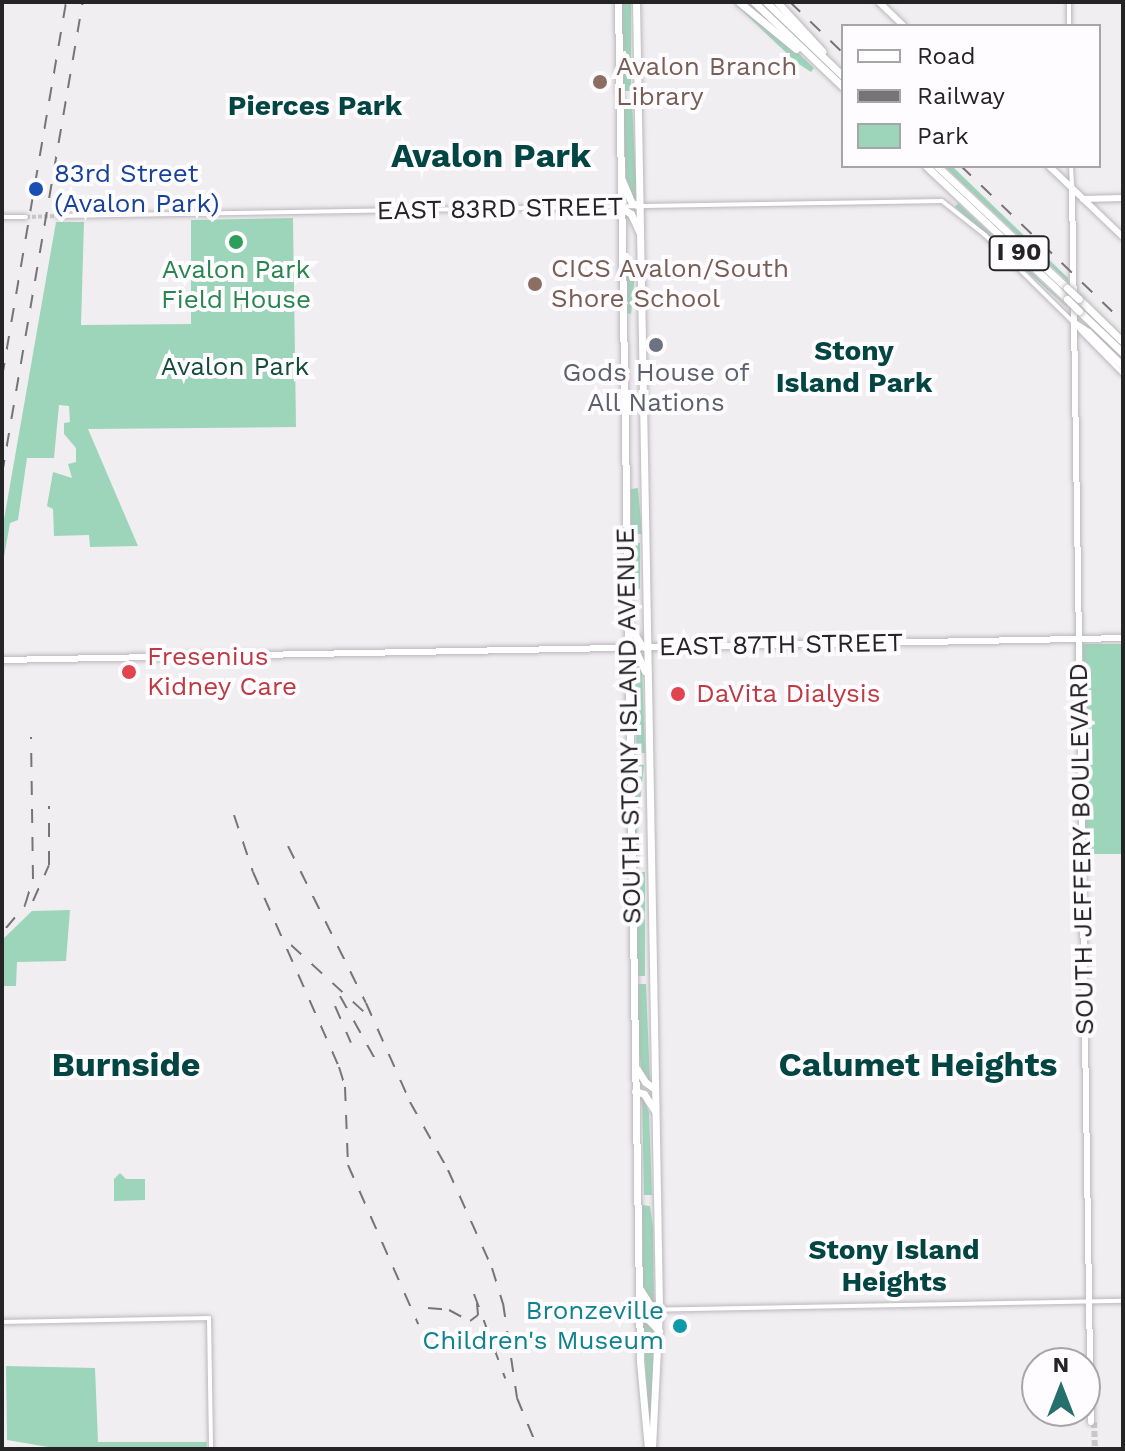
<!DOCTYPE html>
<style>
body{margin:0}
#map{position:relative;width:1125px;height:1451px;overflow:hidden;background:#f1eef2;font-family:"Work Sans",sans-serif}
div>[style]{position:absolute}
.green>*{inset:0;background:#9cd5ba;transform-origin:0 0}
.minor-tunnel>*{height:4px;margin-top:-2px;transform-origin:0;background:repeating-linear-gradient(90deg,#c8c6c9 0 4px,transparent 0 6px)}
.major-tunnel>*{height:6px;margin-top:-3px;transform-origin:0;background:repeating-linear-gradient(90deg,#c8c6c9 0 6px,transparent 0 9px)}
.roads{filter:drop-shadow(0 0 2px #bab7bb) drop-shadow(0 0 2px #bab7bb)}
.minor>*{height:4px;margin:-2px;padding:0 2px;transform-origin:2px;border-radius:2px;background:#fff}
.major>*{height:6px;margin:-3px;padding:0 3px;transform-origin:3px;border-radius:3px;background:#fff}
.highway>*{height:7px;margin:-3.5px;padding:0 3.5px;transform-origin:3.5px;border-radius:3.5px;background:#fff}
.rail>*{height:2px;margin-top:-1px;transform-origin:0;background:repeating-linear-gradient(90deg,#767476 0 14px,transparent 0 28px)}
.bridges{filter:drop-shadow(0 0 2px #bab7bb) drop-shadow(0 0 2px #bab7bb)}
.highway-bridge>*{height:7px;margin:-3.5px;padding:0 3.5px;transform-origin:3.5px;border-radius:3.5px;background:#fff}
.dots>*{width:22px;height:22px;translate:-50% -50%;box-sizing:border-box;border:4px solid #fefcfe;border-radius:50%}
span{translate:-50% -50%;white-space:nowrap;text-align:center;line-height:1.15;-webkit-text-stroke:8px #fefcfe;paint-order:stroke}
.shield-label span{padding:2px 6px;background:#fefcfe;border:2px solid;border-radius:6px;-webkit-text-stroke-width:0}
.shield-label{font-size:24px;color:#252425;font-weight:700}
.education-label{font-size:26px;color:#785e54}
.left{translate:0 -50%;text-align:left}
.transit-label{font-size:26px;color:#164399}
.street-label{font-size:26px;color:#252425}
.leisure-label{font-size:26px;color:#27864d}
.park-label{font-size:26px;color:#144d38}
.worship-label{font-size:26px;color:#5b616d}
.health-label{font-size:26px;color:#be3a42}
.culture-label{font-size:26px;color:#0d838f}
.right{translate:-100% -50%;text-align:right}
.neighbourhood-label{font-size:28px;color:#024542;font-weight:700}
.district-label{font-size:34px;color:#024542;font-weight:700}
.frame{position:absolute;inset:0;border:4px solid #252425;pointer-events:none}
.legend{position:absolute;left:841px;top:24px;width:260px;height:144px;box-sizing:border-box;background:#fefcfe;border:2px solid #a7a6a7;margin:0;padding:10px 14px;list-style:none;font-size:24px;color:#252425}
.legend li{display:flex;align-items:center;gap:16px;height:40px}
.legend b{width:40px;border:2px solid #a7a6a7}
.north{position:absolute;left:1021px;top:1347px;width:80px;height:80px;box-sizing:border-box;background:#fefcfe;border:2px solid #a7a6a7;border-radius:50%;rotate:0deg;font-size:22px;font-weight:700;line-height:32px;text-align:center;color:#252425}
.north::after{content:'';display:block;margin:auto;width:28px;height:36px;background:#256f6c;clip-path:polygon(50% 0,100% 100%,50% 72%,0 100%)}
</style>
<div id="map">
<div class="green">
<i style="left:622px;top:2px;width:9px;height:89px"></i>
<i style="clip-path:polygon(733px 2px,797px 52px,814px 68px,811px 72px,797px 63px)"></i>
<i style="clip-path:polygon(623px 103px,632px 103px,637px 201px,633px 201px,626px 178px)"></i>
<i style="clip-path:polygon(944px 166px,952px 166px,1068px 278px,1068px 282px)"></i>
<i style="clip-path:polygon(958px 203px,1067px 306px,1067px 307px,955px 207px)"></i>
<i style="clip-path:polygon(293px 218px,296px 427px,88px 429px,138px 546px,90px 547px,89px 535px,54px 536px,53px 509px,47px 506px,53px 472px,72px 478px,68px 464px,76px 462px,76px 448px,64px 434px,64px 423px,70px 422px,69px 406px,59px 405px,54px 458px,27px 458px,18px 520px,10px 523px,2px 568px,2px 531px,56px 222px,84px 222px,81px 325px,191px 324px,191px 220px)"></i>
<i style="left:626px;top:266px;width:10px;height:47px;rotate:6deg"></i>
<i style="clip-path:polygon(638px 488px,642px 534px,631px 534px,631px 489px)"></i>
<i style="left:630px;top:543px;width:10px;height:46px"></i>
<i style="left:1123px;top:644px;width:210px;height:40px;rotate:90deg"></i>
<i style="clip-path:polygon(632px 655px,636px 655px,642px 668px,645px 753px,637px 753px)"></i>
<i style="left:635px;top:764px;width:9px;height:98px;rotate:6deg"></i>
<i style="left:637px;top:872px;width:8px;height:104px"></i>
<i style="clip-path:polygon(70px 910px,66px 961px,17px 962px,16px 986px,2px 986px,2px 940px,32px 911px)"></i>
<i style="clip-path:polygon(637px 984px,646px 984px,650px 1082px,642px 1073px,638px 1046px)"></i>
<i style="clip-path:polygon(642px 1096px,649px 1112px,652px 1195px,644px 1195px)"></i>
<i style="clip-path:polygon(120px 1173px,126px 1179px,145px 1179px,145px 1200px,114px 1201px,114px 1179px)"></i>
<i style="clip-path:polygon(642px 1205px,650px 1206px,653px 1227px,654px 1305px,643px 1288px)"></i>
<i style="clip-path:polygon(643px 1318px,647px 1318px,653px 1331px,655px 1356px,652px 1414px,648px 1414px)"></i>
<i style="clip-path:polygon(6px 1366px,95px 1368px,98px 1442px,207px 1442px,206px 1449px,60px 1449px,7px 1440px)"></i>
</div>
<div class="minor-tunnel">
<i style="left:26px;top:217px;width:32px;rotate:-2deg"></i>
</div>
<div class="major-tunnel">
<i style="left:1094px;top:1422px;width:27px;rotate:88deg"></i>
</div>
<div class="roads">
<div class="minor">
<i style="left:1069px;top:2px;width:24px;rotate:90deg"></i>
<i style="left:1071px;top:166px;width:22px;rotate:87deg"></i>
<i style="left:58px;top:216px;width:884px;rotate:-0.97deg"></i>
<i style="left:942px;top:201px;width:55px;rotate:38.3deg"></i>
<i style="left:985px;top:235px;width:125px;rotate:44.7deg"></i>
<i style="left:2px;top:217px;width:24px"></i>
<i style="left:1080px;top:330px;width:62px;rotate:45.7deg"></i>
<i style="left:641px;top:1310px;width:482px;rotate:-1.1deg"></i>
<i style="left:2px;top:1322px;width:207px;rotate:-1.1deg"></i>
<i style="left:209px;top:1318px;width:131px;rotate:89.1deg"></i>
</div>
<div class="major">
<i style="left:879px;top:2px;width:35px;rotate:44deg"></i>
<i style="left:1049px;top:166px;width:103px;rotate:43.8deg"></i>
<i style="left:1072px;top:188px;width:1234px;rotate:89.12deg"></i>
<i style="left:1083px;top:199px;width:40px;rotate:-1.4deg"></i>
<i style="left:2px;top:660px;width:1121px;rotate:-1.12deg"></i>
</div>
<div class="highway">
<i style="left:618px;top:2px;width:1359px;rotate:89.07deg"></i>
<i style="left:640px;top:1361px;width:88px;rotate:84.8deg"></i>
<i style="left:636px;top:2px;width:1307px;rotate:88.99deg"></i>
<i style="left:659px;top:1309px;width:138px;rotate:92.9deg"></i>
<i style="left:739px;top:2px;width:74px;rotate:39.5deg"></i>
<i style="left:754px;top:2px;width:123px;rotate:43.7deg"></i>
<i style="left:766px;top:2px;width:107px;rotate:43.9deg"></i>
<i style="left:777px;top:2px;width:67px;rotate:47.4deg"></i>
<i style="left:926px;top:166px;width:194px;rotate:43.3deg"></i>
<i style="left:937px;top:166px;width:178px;rotate:43.2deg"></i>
<i style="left:622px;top:180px;width:25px;rotate:67deg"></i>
<i style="left:632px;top:203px;width:9px;rotate:21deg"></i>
<i style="left:620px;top:207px;width:13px;rotate:32deg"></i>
<i style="left:631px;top:214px;width:19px;rotate:65deg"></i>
<i style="left:1079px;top:299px;width:62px;rotate:44.3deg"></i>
<i style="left:1079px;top:311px;width:61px;rotate:43.7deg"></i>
<i style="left:1074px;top:323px;width:17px;rotate:33deg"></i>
<i style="left:1088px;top:332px;width:49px;rotate:44.2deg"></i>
<i style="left:629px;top:626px;width:24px;rotate:57deg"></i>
<i style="left:642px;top:646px;width:6px;rotate:18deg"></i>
<i style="left:628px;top:649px;width:10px;rotate:29deg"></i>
<i style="left:637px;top:654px;width:19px;rotate:65deg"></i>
<i style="left:637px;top:1069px;width:15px;rotate:58deg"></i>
<i style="left:645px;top:1082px;width:12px;rotate:35deg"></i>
<i style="left:635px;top:1091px;width:9px;rotate:18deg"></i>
<i style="left:644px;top:1094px;width:20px;rotate:57deg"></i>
<i style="left:640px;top:1289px;width:19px;rotate:58deg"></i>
<i style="left:650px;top:1305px;width:10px;rotate:24deg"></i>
<i style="left:639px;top:1310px;width:29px;rotate:46deg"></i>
</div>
</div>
<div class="rail">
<i style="left:790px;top:2px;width:74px;rotate:43.9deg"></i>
<i style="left:961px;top:166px;width:225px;rotate:43.9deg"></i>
<i style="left:2px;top:377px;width:380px;rotate:-80.3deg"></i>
<i style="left:2px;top:474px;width:479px;rotate:-80.3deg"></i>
<i style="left:234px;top:815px;width:60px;rotate:71.6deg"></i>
<i style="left:253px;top:872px;width:213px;rotate:66.2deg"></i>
<i style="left:339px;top:1067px;width:21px;rotate:73deg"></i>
<i style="left:345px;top:1087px;width:78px;rotate:87.8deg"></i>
<i style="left:348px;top:1165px;width:174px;rotate:66.2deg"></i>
<i style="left:288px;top:846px;width:175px;rotate:63.6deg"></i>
<i style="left:366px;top:1003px;width:108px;rotate:66deg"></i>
<i style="left:410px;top:1102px;width:78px;rotate:60.8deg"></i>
<i style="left:448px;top:1170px;width:107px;rotate:65.8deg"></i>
<i style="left:492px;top:1268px;width:37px;rotate:73deg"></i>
<i style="left:503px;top:1303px;width:96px;rotate:81.6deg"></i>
<i style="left:517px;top:1398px;width:55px;rotate:67.6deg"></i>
<i style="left:33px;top:901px;width:39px;rotate:-66deg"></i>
<i style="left:49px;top:865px;width:59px;rotate:-90deg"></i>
<i style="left:6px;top:928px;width:30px;rotate:-50deg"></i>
<i style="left:25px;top:905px;width:27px;rotate:-73deg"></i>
<i style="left:33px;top:879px;width:142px;rotate:-90.8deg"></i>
<i style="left:291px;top:945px;width:99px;rotate:42.5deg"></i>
<i style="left:340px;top:996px;width:72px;rotate:60.9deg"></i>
<i style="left:335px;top:1006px;width:40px;rotate:66.6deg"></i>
<i style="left:474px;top:1294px;width:90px;rotate:69.7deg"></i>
<i style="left:428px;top:1308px;width:21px;rotate:5deg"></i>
<i style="left:449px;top:1310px;width:24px;rotate:28deg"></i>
<i style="left:470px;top:1321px;width:10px;rotate:-37deg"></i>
<i style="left:478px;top:1315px;width:12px;rotate:-95deg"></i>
</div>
<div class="bridges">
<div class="highway-bridge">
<i style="left:1067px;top:288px;width:16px;rotate:43deg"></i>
<i style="left:1067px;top:299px;width:17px;rotate:45deg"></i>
</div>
</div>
<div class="dots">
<i style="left:600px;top:82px;background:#8d6e63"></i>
<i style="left:36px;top:189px;background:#1a4fb4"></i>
<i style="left:236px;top:242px;background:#2e9e5b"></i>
<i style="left:535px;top:284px;background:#8d6e63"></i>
<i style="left:656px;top:345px;background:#6b7280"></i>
<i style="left:129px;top:672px;background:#e0444e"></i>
<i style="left:678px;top:694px;background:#e0444e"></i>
<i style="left:680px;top:1326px;background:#0f9aa8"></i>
</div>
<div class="shield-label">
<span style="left:1019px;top:253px">I 90</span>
</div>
<div class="education-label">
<span class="left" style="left:616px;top:82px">Avalon Branch<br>Library</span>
<span class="left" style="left:551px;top:284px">CICS Avalon/South<br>Shore School</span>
</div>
<div class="transit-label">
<span class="left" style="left:54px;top:189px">83rd Street<br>(Avalon Park)</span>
</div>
<div class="street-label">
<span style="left:500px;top:209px;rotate:-1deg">EAST 83RD STREET</span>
<span style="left:781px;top:645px;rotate:-1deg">EAST 87TH STREET</span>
<span style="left:629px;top:726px;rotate:-91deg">SOUTH STONY ISLAND AVENUE</span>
<span style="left:1082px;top:849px;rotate:-91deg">SOUTH JEFFERY BOULEVARD</span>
</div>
<div class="leisure-label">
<span style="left:236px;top:285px">Avalon Park<br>Field House</span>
</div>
<div class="park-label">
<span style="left:235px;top:367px">Avalon Park</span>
</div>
<div class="worship-label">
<span style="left:656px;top:388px">Gods House of<br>All Nations</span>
</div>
<div class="health-label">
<span class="left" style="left:147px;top:672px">Fresenius<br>Kidney Care</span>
<span class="left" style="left:696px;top:694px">DaVita Dialysis</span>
</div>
<div class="culture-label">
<span class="right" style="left:664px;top:1326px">Bronzeville<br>Children's Museum</span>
</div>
<div class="neighbourhood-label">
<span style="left:315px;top:106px">Pierces Park</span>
<span style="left:854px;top:367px">Stony<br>Island Park</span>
<span style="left:894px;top:1266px">Stony Island<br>Heights</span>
</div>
<div class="district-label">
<span style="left:491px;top:156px">Avalon Park</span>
<span style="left:126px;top:1065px">Burnside</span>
<span style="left:918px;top:1065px">Calumet Heights</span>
</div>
<div class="frame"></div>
<ul class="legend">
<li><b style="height:10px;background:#fff"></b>Road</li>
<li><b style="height:10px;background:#767476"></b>Railway</li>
<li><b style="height:22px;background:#9cd5ba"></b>Park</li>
</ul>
<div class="north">N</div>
</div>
